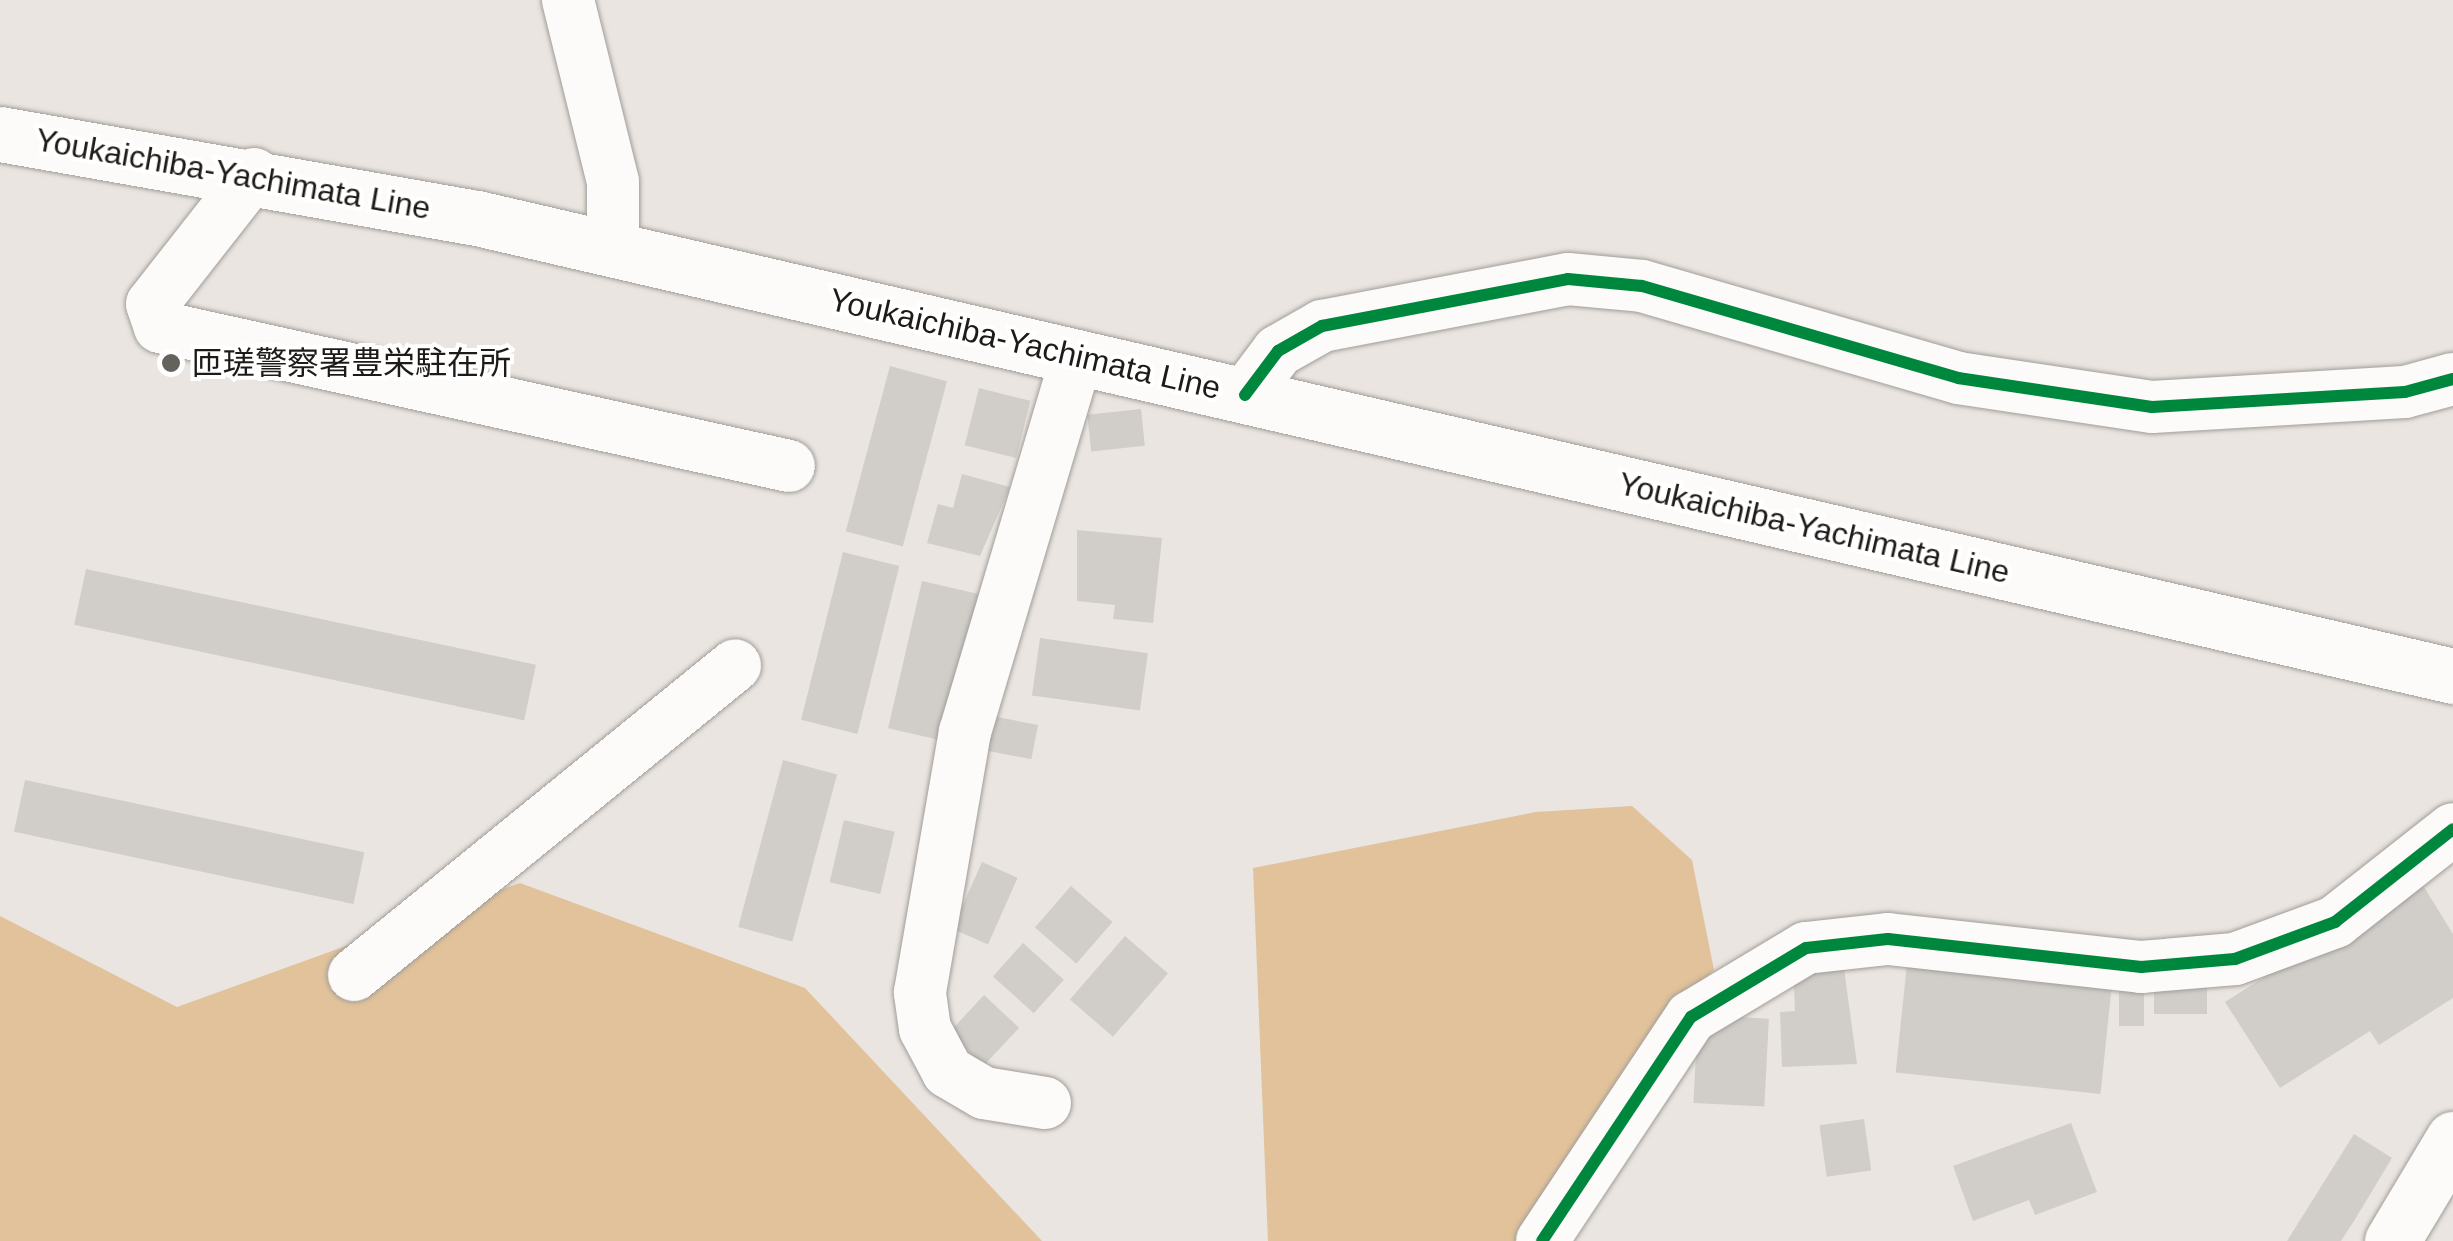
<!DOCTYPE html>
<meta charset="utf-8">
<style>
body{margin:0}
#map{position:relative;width:2453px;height:1241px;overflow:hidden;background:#eae5e0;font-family:Arial,"Noto Sans JP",sans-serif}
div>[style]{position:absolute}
.forest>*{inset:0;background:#e1c29b}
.building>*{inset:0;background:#d1ceca;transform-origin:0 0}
.roads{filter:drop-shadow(0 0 2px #a19d99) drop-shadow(0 0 2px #a19d99)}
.minor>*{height:52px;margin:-26px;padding:0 26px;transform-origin:26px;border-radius:26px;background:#fcfbfa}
.major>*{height:55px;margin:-27.5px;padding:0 27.5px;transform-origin:27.5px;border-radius:27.5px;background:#fcfbfa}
.cycleway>*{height:12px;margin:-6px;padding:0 6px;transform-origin:6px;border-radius:6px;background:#00873e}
.dots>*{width:28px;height:28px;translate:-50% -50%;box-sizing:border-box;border:5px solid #fff;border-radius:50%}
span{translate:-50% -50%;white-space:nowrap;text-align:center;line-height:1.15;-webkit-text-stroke:8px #fff;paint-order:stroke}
.street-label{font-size:32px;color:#1d1a17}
.poi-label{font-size:32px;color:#1d1a17}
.left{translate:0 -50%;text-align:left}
</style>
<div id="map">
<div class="forest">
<i style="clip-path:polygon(1632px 806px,1692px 860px,1714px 970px,1671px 1009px,1518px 1241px,1268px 1241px,1253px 868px,1536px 812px)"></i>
<i style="clip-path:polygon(520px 883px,805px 988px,1042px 1241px,0 1241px,0 916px,177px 1007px)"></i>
</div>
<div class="building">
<i style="left:890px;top:366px;width:59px;height:171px;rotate:15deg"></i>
<i style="left:979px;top:388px;width:53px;height:59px;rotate:14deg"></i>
<i style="left:1141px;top:409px;width:37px;height:54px;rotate:84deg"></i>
<i style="clip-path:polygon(962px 474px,1010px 487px,980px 556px,927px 543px,938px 504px,953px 508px)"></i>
<i style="clip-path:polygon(1077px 530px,1162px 538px,1153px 623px,1113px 619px,1115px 605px,1077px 601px)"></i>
<i style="left:843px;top:552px;width:58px;height:173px;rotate:14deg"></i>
<i style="left:86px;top:569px;width:460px;height:57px;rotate:12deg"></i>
<i style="left:922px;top:581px;width:61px;height:151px;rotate:13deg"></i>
<i style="left:1040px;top:638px;width:109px;height:58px;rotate:8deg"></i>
<i style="left:987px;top:715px;width:52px;height:35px;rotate:11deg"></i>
<i style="left:783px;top:760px;width:56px;height:173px;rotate:15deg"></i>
<i style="left:25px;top:780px;width:347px;height:53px;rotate:12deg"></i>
<i style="left:844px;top:820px;width:52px;height:64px;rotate:13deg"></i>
<i style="left:982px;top:862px;width:39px;height:73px;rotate:24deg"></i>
<i style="clip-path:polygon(2419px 879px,2453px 934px,2453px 998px,2379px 1045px,2370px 1031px,2280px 1088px,2225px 1002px)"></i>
<i style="left:1071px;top:886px;width:55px;height:55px;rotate:41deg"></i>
<i style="left:1125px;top:936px;width:57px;height:84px;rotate:41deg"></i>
<i style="left:1023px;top:943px;width:55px;height:45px;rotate:42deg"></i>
<i style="clip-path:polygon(1843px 961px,1857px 1064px,1782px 1067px,1780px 1012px,1795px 1011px,1793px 963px)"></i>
<i style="left:1907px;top:964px;width:206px;height:109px;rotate:6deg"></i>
<i style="left:2119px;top:982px;width:25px;height:44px"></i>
<i style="left:2154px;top:982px;width:53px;height:32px"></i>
<i style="left:984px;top:995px;width:48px;height:52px;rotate:43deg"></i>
<i style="left:1698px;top:1015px;width:71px;height:88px;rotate:3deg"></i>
<i style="left:1864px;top:1119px;width:52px;height:45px;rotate:82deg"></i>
<i style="clip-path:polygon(2071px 1123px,2097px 1192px,2035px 1215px,2029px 1200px,1973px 1221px,1953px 1166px)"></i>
<i style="clip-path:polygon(2354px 1134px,2392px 1158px,2354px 1221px,2341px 1241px,2287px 1241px)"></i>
</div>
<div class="roads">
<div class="minor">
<i style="left:568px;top:0;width:187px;rotate:76.1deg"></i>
<i style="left:613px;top:182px;width:67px;rotate:90deg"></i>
<i style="left:254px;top:174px;width:165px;rotate:128.1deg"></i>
<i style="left:152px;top:304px;width:24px;rotate:71deg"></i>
<i style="left:160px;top:327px;width:644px;rotate:12.46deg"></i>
<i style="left:1245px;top:395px;width:55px;rotate:-53.1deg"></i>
<i style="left:1278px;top:351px;width:51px;rotate:-29.6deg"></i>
<i style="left:1322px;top:326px;width:250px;rotate:-10.8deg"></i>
<i style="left:1568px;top:279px;width:74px;rotate:5.4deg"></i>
<i style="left:1642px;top:286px;width:329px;rotate:16.2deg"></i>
<i style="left:1958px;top:378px;width:196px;rotate:8.5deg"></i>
<i style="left:2152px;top:407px;width:253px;rotate:-3.4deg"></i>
<i style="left:2405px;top:392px;width:50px;rotate:-15.2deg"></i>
<i style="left:354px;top:975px;width:491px;rotate:-39.1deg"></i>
<i style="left:1045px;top:1103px;width:62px;rotate:-170.7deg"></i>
<i style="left:984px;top:1093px;width:42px;rotate:-149.7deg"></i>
<i style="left:948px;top:1072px;width:49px;rotate:-118.1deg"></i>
<i style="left:925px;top:1029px;width:37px;rotate:-98deg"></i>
<i style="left:920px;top:992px;width:264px;rotate:-80.2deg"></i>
<i style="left:965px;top:732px;width:392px;rotate:-73.4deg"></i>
<i style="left:1542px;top:1241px;width:269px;rotate:-56.4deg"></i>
<i style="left:1691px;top:1017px;width:134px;rotate:-31deg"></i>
<i style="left:1806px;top:948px;width:82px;rotate:-6.3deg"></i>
<i style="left:1888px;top:939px;width:255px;rotate:6.3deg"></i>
<i style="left:2141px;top:967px;width:94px;rotate:-4.9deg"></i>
<i style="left:2235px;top:959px;width:107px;rotate:-20.3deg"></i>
<i style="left:2335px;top:922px;width:150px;rotate:-38.2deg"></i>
</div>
<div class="major">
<i style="left:0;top:134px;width:484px;rotate:10deg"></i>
<i style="left:477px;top:218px;width:2028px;rotate:13.05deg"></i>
<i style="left:2392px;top:1241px;width:119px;rotate:-59.1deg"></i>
</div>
</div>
<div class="cycleway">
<i style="left:1245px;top:395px;width:55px;rotate:-53.1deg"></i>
<i style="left:1278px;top:351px;width:51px;rotate:-29.6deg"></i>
<i style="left:1322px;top:326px;width:250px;rotate:-10.8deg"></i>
<i style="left:1568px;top:279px;width:74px;rotate:5.4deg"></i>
<i style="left:1642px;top:286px;width:329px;rotate:16.2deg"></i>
<i style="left:1958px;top:378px;width:196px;rotate:8.5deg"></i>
<i style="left:2152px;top:407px;width:253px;rotate:-3.4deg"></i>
<i style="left:2405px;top:392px;width:50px;rotate:-15.2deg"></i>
<i style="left:1542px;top:1241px;width:269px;rotate:-56.4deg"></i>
<i style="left:1691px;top:1017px;width:134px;rotate:-31deg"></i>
<i style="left:1806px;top:948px;width:82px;rotate:-6.3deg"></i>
<i style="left:1888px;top:939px;width:255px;rotate:6.3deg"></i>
<i style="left:2141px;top:967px;width:94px;rotate:-4.9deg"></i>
<i style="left:2235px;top:959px;width:107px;rotate:-20.3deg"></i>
<i style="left:2335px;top:922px;width:150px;rotate:-38.2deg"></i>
</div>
<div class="dots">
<i style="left:171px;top:363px;background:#65615d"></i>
</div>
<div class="street-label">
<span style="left:233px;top:174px;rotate:10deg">Youkaichiba-Yachimata Line</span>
<span style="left:1025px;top:344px;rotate:13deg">Youkaichiba-Yachimata Line</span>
<span style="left:1814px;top:528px;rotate:13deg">Youkaichiba-Yachimata Line</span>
</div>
<div class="poi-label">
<span class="left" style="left:191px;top:363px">匝瑳警察署豊栄駐在所</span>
</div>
</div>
